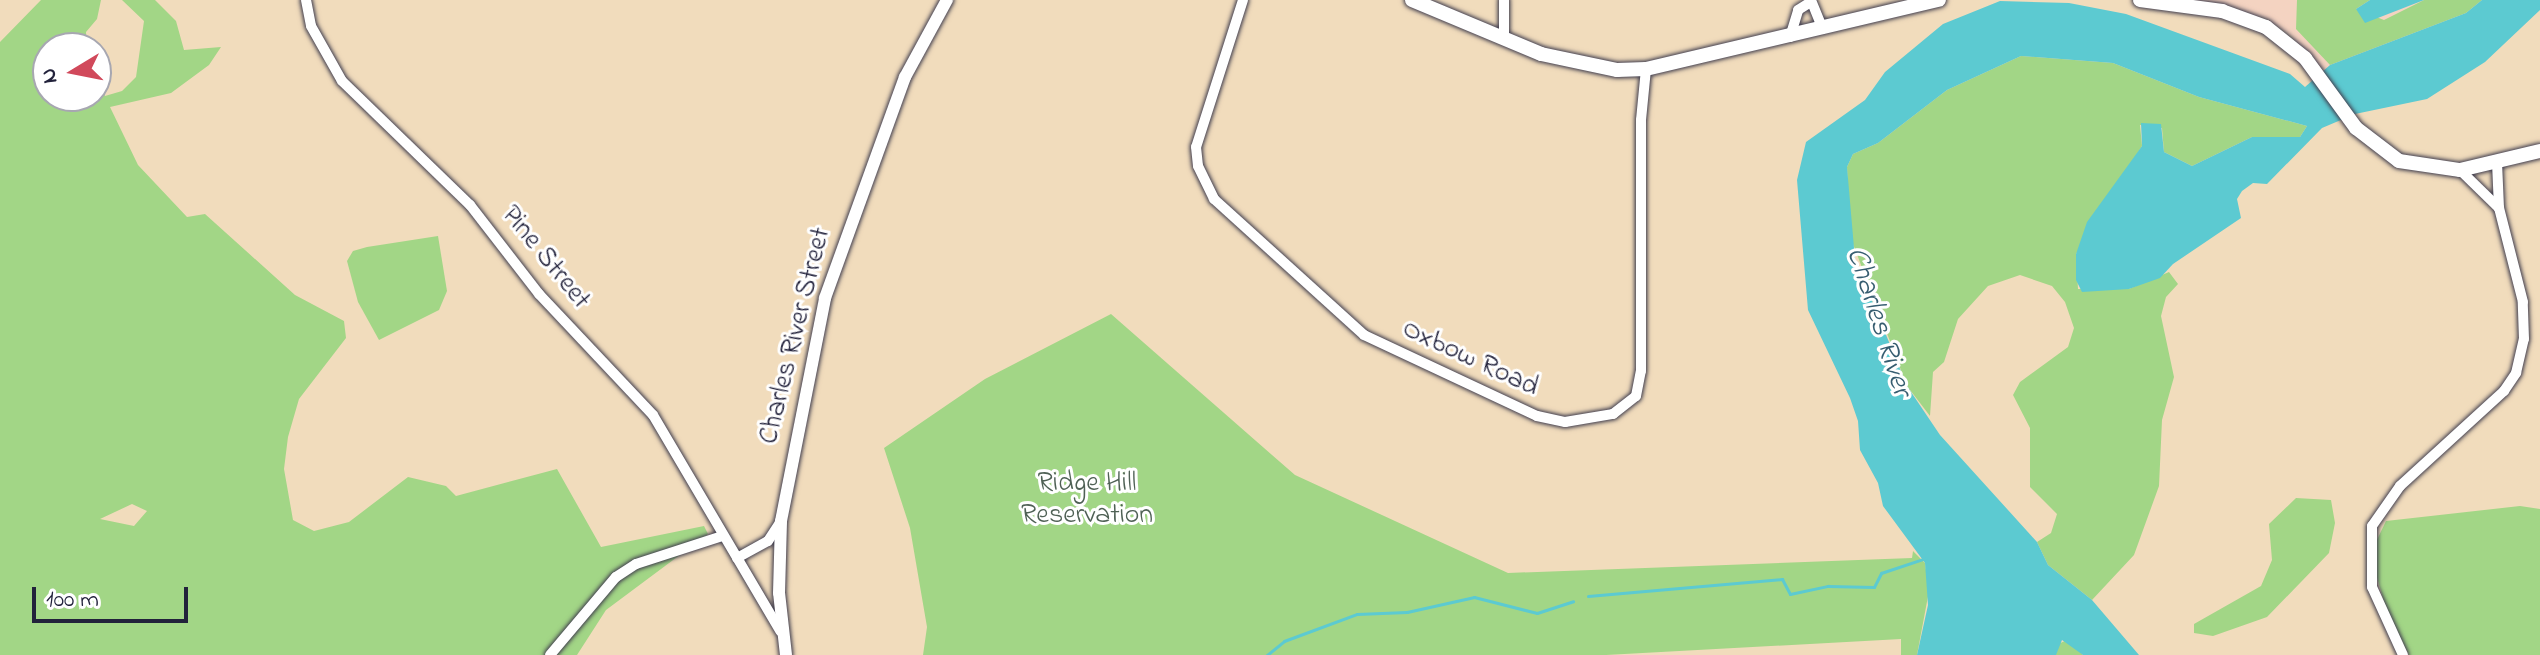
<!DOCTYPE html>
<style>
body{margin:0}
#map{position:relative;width:2540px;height:655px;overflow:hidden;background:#f1dcbc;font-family:"Indie Flower",sans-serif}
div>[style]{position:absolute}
.built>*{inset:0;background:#f4d3c1}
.green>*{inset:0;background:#a2d686}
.water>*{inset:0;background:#5ccad1}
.stream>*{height:3px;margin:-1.5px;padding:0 1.5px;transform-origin:1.5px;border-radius:1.5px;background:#5ccad1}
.roads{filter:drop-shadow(0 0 2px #413e4e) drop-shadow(0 0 2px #413e4e)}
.minor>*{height:10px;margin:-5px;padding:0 5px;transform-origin:5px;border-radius:5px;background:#fff}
.tertiary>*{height:12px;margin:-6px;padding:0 6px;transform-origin:6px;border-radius:6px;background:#fff}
.secondary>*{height:14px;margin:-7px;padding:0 7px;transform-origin:7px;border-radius:7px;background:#fff}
span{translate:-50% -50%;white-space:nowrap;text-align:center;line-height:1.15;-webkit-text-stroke:6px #fff;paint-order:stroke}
.street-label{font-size:28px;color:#22223b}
.park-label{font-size:28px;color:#4f6155}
.water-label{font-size:30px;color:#365d70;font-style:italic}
.north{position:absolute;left:32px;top:32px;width:80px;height:80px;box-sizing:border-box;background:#fff;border:2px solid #a7a7b1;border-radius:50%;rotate:260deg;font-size:22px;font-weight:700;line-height:32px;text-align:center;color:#22223b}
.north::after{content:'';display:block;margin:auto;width:28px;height:36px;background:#d1495b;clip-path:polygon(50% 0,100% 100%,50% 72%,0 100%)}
.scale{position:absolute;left:32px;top:587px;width:156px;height:36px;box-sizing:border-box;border:4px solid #22223b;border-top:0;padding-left:10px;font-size:24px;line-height:28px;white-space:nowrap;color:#22223b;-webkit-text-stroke:6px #fff;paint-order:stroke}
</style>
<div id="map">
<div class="built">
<i style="clip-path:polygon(2186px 0,2488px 0,2402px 34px,2324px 78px,2292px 36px,2266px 18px)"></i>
</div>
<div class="green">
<i style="clip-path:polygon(evenodd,41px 0,101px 0,97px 19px,86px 32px,87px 48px,48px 48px,48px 96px,96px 96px,96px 76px,105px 96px,122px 91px,136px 77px,144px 21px,122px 0,155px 0,176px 21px,184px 50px,221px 47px,209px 65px,171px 93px,110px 107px,138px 165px,187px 217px,205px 214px,295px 295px,344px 321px,346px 338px,299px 399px,288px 437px,284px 469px,293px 520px,314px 531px,349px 522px,408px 477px,446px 486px,456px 496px,557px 469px,601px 547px,704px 526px,708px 534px,606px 610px,577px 655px,0 655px,0 42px,41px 0,132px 504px,147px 511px,134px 526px,100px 519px,132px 504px)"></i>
<i style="clip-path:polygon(2297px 0,2370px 0,2356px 9px,2384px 20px,2424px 0,2482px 0,2466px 13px,2330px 65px,2296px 29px)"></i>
<i style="clip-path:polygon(2021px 56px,2113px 63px,2199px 97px,2307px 126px,2300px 137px,2252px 137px,2192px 166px,2164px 152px,2162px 128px,2140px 125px,2142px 146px,2076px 254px,2078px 289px,2129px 289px,2169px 272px,2178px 284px,2166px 297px,2161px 316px,2174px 377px,2162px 420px,2159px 486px,2134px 555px,2092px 600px,2048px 565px,2037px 542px,2051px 533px,2057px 514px,2030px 487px,2030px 428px,2013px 395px,2020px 382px,2068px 347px,2074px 328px,2065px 302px,2052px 286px,2020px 275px,1988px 286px,1958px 319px,1944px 362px,1933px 372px,1930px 416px,1907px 386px,1850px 236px,1847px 167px,1853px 154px,1878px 143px,1947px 90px)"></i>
<i style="clip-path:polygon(438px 236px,447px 291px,439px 310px,379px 340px,358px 302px,347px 261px,353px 251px,367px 247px)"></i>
<i style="clip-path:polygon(1111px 314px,1295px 475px,1508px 573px,1912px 558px,1913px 551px,1925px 563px,1929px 591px,1917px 655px,1901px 655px,1901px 639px,1606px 655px,923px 655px,927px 627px,910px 528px,884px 448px,985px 379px)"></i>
<i style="clip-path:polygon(2296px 498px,2331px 500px,2335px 523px,2329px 553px,2267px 617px,2213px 636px,2194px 633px,2194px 624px,2261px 586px,2272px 560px,2269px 524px)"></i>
<i style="clip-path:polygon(2520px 506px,2540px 509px,2540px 655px,2409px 655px,2387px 612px,2376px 574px,2375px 544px,2386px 521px)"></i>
<i style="clip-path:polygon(2067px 640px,2076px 647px,2083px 655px,2056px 655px,2056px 645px)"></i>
</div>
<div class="water">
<i style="clip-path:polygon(2370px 0,2424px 0,2365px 23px,2356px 9px)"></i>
<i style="clip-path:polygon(2482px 0,2540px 0,2540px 10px,2485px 62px,2427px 99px,2355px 114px,2322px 128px,2267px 184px,2253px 183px,2242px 191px,2237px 199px,2241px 218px,2173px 264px,2160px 278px,2129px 289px,2082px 292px,2076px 280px,2076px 254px,2087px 222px,2142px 146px,2141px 123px,2161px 124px,2164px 152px,2192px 166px,2252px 137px,2300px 137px,2307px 126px,2199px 97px,2113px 63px,2021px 56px,1947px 90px,1878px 143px,1853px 154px,1847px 167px,1855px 259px,1907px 386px,1940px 435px,2037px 542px,2048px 565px,2092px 600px,2139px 655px,2083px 655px,2062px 640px,2056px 655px,1917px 655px,1928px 605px,1925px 563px,1883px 506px,1878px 483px,1860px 450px,1858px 421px,1850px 398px,1808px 310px,1797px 180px,1806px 142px,1865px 100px,1885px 72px,1943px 24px,2000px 1px,2069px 3px,2126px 14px,2290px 74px,2305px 87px,2330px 65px,2466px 13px)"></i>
</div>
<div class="stream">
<i style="left:1588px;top:596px;width:195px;rotate:-5deg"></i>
<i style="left:1782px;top:579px;width:17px;rotate:62deg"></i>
<i style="left:1790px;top:594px;width:39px;rotate:-12deg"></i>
<i style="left:1828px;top:586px;width:46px;rotate:1.2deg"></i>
<i style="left:1874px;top:587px;width:16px;rotate:-63deg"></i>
<i style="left:1881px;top:573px;width:47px;rotate:-18.4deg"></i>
<i style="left:1267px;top:655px;width:22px;rotate:-39deg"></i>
<i style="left:1284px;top:641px;width:78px;rotate:-20.3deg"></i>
<i style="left:1357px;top:614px;width:50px;rotate:-2.3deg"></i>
<i style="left:1407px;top:612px;width:69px;rotate:-12.6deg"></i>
<i style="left:1474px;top:597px;width:65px;rotate:14.3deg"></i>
<i style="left:1537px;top:613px;width:38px;rotate:-18deg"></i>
</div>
<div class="roads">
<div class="minor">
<i style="left:306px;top:0;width:26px;rotate:79deg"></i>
<i style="left:311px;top:26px;width:63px;rotate:60.6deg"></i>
<i style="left:342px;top:81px;width:178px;rotate:44.1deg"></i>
<i style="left:470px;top:205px;width:113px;rotate:52.2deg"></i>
<i style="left:539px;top:294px;width:166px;rotate:46.7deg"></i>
<i style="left:653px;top:415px;width:251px;rotate:59.5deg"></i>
<i style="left:1243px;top:0;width:154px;rotate:107.7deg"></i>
<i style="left:1196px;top:147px;width:19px;rotate:84deg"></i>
<i style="left:1198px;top:166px;width:37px;rotate:64deg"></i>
<i style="left:1214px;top:199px;width:202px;rotate:42.2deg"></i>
<i style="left:1364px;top:335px;width:191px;rotate:25.1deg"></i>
<i style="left:1537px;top:416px;width:29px;rotate:12deg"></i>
<i style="left:1565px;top:422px;width:49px;rotate:-9.5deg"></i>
<i style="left:1613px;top:414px;width:29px;rotate:-38deg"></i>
<i style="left:1636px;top:396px;width:25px;rotate:-79deg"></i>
<i style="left:1641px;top:371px;width:251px;rotate:-90deg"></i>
<i style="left:1641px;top:120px;width:51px;rotate:-84.4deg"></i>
<i style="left:1504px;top:0;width:39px;rotate:90deg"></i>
<i style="left:1811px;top:0;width:31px;rotate:68deg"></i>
<i style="left:1790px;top:37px;width:28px;rotate:-73deg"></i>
<i style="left:1798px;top:10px;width:15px;rotate:-32deg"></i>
<i style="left:2460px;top:170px;width:54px;rotate:44.3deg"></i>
<i style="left:737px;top:558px;width:35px;rotate:-29deg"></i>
<i style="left:768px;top:541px;width:24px;rotate:-57deg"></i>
<i style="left:550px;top:655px;width:102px;rotate:-49.8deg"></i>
<i style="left:616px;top:577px;width:24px;rotate:-33deg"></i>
<i style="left:636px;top:564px;width:90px;rotate:-18deg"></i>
<i style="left:2403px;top:655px;width:75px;rotate:-114.5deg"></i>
<i style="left:2372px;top:587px;width:61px;rotate:-90deg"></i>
<i style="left:2372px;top:526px;width:49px;rotate:-55deg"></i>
<i style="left:2400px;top:486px;width:141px;rotate:-42.4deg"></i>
<i style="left:2504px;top:391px;width:22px;rotate:-56deg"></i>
<i style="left:2516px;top:373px;width:35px;rotate:-77deg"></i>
<i style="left:2524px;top:339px;width:37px;rotate:-92deg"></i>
<i style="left:2523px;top:302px;width:97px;rotate:-104.3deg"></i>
<i style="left:2499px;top:208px;width:45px;rotate:-92.5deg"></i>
</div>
<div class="tertiary">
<i style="left:786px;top:655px;width:62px;rotate:-96.4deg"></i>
<i style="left:779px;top:593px;width:72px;rotate:-88.4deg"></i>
<i style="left:781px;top:521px;width:227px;rotate:-78.8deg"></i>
<i style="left:825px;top:298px;width:235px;rotate:-70.1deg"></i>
<i style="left:905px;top:77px;width:88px;rotate:-61.4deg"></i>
</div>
<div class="secondary">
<i style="left:1412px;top:0;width:140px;rotate:22.7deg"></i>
<i style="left:1541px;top:54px;width:78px;rotate:11.9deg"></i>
<i style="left:1617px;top:70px;width:29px;rotate:-2deg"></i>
<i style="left:1646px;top:69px;width:301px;rotate:-13.3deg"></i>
<i style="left:2140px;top:0;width:83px;rotate:7.6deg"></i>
<i style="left:2222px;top:11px;width:47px;rotate:20deg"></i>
<i style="left:2266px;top:27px;width:50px;rotate:38.5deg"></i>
<i style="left:2305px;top:58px;width:87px;rotate:53.9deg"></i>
<i style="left:2356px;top:128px;width:54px;rotate:37.5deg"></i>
<i style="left:2399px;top:161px;width:62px;rotate:8.4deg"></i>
<i style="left:2460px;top:170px;width:82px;rotate:-13.4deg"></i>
</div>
</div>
<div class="street-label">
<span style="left:545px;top:258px;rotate:51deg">Pine Street</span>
<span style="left:796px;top:336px;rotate:-76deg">Charles River Street</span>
<span style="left:1470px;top:359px;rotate:25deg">Oxbow Road</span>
</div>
<div class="park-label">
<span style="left:1087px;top:500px">Ridge Hill<br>Reservation</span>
</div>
<div class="water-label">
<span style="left:1878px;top:322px;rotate:72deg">Charles River</span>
</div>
<div class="north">N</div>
<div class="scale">100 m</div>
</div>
